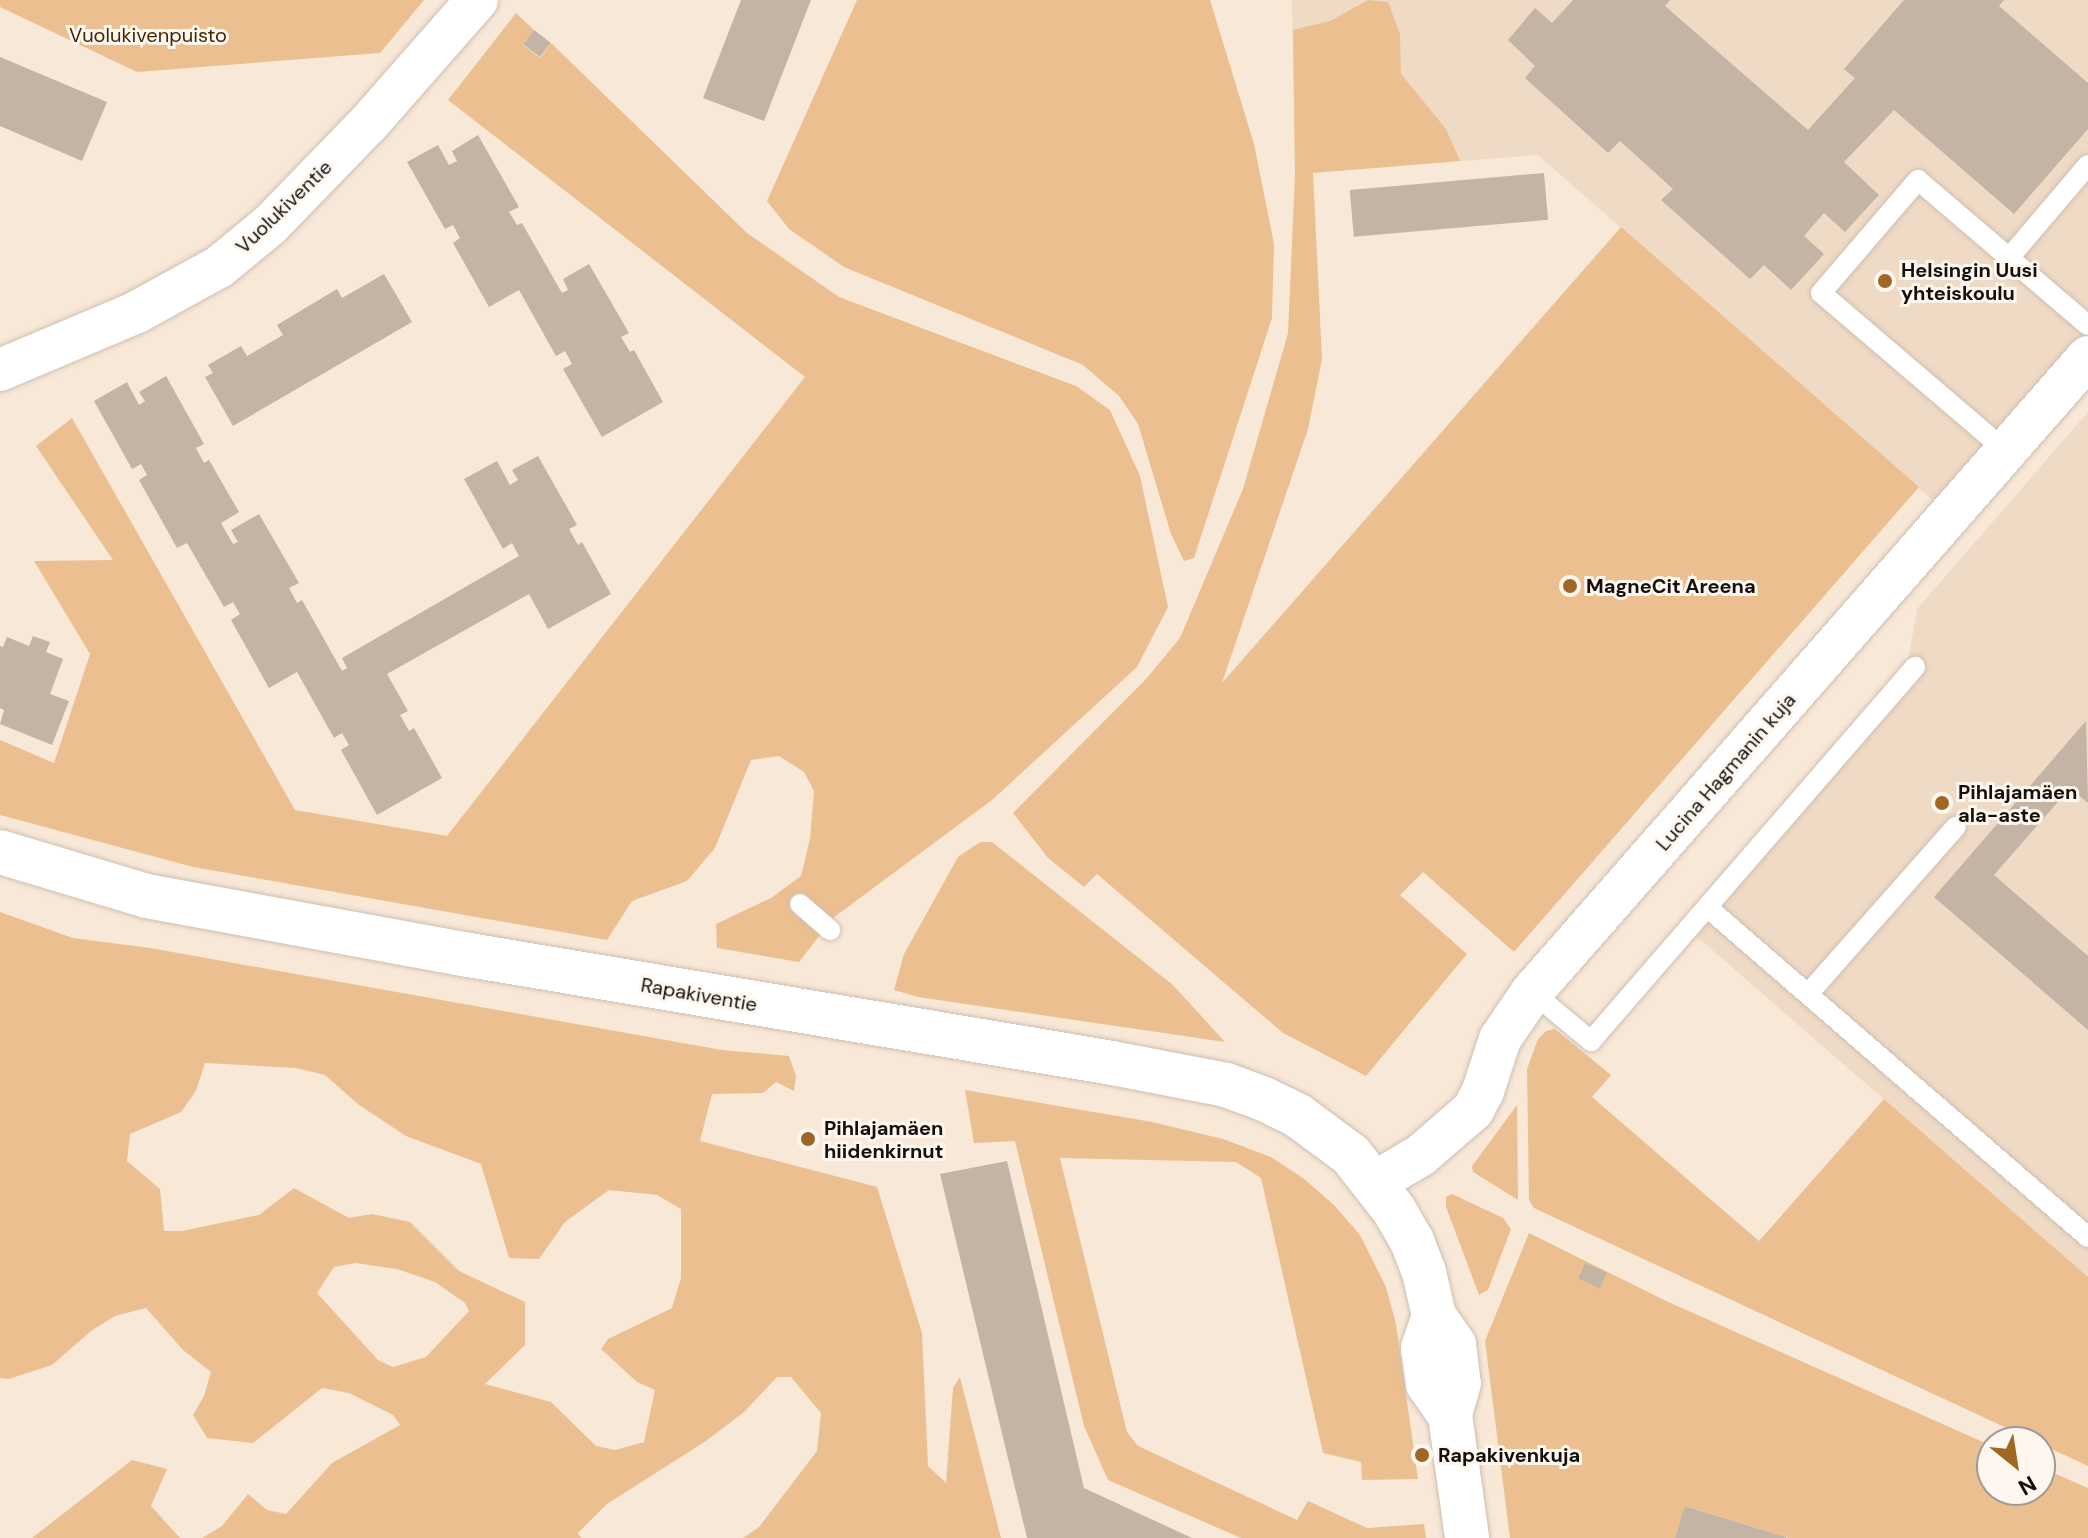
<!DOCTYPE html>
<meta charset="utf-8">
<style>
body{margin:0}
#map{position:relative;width:2088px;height:1538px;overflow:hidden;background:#f8e8d8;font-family:"DM Sans",sans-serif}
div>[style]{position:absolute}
.built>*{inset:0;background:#efdac5}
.green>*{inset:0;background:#ecbf91}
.building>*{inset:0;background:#c3b4a5;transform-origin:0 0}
.roads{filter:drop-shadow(0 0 2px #cfbfb0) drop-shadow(0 0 2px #cfbfb0)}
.service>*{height:20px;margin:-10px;padding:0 10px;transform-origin:10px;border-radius:10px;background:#fff}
.minor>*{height:42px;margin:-21px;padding:0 21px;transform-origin:21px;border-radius:21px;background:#fff}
.secondary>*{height:44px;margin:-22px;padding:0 22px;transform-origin:22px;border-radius:22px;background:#fff}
.dots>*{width:22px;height:22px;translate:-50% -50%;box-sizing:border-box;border:4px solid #fdf7f0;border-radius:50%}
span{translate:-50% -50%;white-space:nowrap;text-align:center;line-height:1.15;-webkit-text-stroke:6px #fdf7f0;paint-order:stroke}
.park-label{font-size:20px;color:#432804}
.street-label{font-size:20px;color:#15100b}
.poi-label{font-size:20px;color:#15100b;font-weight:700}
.left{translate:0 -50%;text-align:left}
.north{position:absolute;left:1976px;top:1426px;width:80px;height:80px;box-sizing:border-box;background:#fdf7f0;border:2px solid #a09b94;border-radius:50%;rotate:150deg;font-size:22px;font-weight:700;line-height:32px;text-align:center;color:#15100b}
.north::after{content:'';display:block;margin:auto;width:28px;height:36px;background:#9e6723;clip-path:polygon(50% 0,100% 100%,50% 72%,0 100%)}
</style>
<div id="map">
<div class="built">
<i style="clip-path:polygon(1292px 0,2088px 0,2088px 336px,1937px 504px,1538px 155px,1295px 174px)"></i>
<i style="clip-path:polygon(2088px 412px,2088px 1277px,1687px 928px,1905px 678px,1917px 609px)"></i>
</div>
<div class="green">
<i style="clip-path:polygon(0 0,424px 0,380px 53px,137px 72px,0 7px)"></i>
<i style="clip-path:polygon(857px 0,1210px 0,1254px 144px,1274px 244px,1272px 318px,1194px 558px,1184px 561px,1171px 534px,1138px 424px,1119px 396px,1083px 365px,844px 267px,789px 229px,767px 201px)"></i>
<i style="clip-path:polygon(1368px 0,1388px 2px,1400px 34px,1401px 74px,1446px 129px,1460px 161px,1313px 173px,1322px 359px,1308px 429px,1222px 683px,1621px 227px,1919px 487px,1514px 952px,1423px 872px,1400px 895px,1467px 954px,1366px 1076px,1283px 1033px,1097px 874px,1084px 887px,1048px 858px,1013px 813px,1146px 679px,1180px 638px,1243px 489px,1288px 333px,1295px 174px,1293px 30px,1330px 21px)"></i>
<i style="clip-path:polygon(516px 13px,534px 30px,523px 45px,540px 58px,551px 43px,747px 233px,839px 297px,1076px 386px,1110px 410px,1140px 476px,1168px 607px,1137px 667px,992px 800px,833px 918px,799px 962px,717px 948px,716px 924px,771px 898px,801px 876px,810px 839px,814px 791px,804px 772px,779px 756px,751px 760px,715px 848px,687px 881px,632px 901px,607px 940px,193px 867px,0 815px,0 740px,54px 763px,90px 654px,34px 561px,113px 560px,36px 446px,72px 418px,295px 810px,447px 836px,805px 377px,448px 100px)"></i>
<i style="clip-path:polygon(980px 842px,992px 842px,1173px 985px,1225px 1042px,918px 997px,894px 990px,904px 954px,958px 857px)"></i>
<i style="clip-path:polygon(evenodd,0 912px,73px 938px,150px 948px,722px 1050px,789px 1056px,796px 1076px,794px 1091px,776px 1082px,763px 1093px,712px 1094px,700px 1141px,877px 1187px,922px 1333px,928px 1466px,946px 1483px,953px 1388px,960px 1377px,1001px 1538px,743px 1538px,759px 1527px,817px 1451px,821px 1413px,791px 1377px,777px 1377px,744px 1412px,706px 1441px,607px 1504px,578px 1533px,581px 1538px,202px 1538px,222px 1526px,248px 1494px,267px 1510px,286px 1514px,332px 1463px,400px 1425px,393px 1415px,349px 1393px,322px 1388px,253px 1443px,207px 1438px,193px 1415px,204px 1396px,211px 1372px,183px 1350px,146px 1308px,115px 1316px,91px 1331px,52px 1365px,9px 1379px,0 1378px,0 912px,205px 1063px,296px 1068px,325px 1075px,359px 1105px,406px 1136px,481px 1164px,509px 1258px,539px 1259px,565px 1222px,609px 1190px,657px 1195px,681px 1209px,681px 1278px,672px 1308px,608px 1339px,601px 1349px,637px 1382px,655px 1390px,644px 1442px,615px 1450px,596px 1446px,551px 1402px,485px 1384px,525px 1345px,525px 1302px,459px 1271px,410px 1222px,372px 1214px,349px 1218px,294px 1188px,259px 1215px,182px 1231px,164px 1231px,160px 1189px,127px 1161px,130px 1134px,181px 1112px,196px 1091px,205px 1063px,0 912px,355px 1263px,397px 1269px,435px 1282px,465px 1303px,469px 1311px,426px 1357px,393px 1367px,378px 1360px,317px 1293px,334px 1267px,355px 1263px)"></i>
<i style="clip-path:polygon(1555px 1029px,1611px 1075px,1592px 1097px,1759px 1241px,1884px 1099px,2088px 1277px,2088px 1466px,1534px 1208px,1529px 1200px,1527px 1069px,1538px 1039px,1546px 1031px)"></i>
<i style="clip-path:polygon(965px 1090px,1152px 1122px,1223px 1139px,1271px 1157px,1303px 1178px,1335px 1206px,1360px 1235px,1386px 1287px,1396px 1324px,1418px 1479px,1362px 1480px,1361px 1462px,1323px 1453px,1261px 1178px,1236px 1162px,1060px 1158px,1127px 1432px,1138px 1446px,1297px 1520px,1308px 1501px,1367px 1528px,1424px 1524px,1426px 1538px,1241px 1538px,1108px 1480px,1084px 1426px,1015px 1141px,974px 1143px)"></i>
<i style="clip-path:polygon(1517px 1105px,1518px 1200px,1473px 1172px,1472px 1166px)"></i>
<i style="clip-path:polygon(1452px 1194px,1503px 1218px,1511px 1229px,1488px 1290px,1479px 1295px,1446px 1207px,1446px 1197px)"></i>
<i style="clip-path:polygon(1529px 1233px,1664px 1300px,1992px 1446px,1992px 1490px,2040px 1490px,2040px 1467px,2088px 1488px,2088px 1538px,1789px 1538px,1686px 1506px,1675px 1538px,1510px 1538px,1485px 1341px)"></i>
<i style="clip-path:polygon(132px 1460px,167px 1469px,151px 1506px,180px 1538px,32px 1538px)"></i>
</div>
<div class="building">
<i style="clip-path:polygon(741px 0,811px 0,764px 121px,703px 98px)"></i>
<i style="clip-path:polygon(1573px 0,1670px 0,1665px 6px,1808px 130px,1855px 78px,1844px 69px,1904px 0,2004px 0,1999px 6px,2088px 83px,2088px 129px,2014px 214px,1894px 110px,1844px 162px,1879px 195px,1845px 232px,1824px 213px,1804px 236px,1824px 254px,1791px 290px,1764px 265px,1750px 279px,1661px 200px,1673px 189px,1620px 141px,1608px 153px,1525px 78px,1535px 66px,1508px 40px,1535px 8px,1552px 23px)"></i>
<i style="left:534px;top:30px;width:21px;height:18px;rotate:37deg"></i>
<i style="clip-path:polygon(0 57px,107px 102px,82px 161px,0 126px)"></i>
<i style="clip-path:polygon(478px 135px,519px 207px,509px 212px,517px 225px,522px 223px,562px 293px,568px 290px,563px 279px,589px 264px,629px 333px,621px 337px,630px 352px,634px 350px,663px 402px,602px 437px,563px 369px,572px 364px,565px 351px,556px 356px,519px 290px,489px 307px,453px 243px,460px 238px,453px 225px,445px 229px,407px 162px,438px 145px,449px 165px,457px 161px,452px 151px)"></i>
<i style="left:1544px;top:173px;width:47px;height:195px;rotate:85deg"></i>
<i style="clip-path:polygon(384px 274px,412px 322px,233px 426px,205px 377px,213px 373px,208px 365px,241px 346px,247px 356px,283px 335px,277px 325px,337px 289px,342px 298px)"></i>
<i style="clip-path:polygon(166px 376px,204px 444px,196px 448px,204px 463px,209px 460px,239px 512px,221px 523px,233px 544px,238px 542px,231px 530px,259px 514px,299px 583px,289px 588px,297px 603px,302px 600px,342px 671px,347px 668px,342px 658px,519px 556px,512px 543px,503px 549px,464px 479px,497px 461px,510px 485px,518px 480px,512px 470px,538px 456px,577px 525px,569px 529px,578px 545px,582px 542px,611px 594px,548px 629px,529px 594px,387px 674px,408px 711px,400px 715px,409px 731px,414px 728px,442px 778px,377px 815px,341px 750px,349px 745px,342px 733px,334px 738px,297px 672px,269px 688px,231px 620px,240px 614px,233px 602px,224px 607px,187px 543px,177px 548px,139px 480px,147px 475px,141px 464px,132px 469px,94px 401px,127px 382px,139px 405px,145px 401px,139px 392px)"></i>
<i style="clip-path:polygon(33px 636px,50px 642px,46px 652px,63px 659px,50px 694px,69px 701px,52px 745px,0 724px,4px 710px,0 708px,0 646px,3px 647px,7px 637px,29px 646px)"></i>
<i style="clip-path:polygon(2086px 721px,2088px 803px,2070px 788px,1994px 875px,2088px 956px,2088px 1030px,1934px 897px)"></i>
<i style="clip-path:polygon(1007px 1161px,1084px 1488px,1192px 1538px,1027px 1538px,940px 1174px)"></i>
<i style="left:1585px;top:1263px;width:24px;height:17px;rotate:24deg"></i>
<i style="clip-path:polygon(1685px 1506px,1786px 1537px,1786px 1538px,1675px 1538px)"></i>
</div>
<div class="roads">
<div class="service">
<i style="left:2009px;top:258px;width:122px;rotate:-49.7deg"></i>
<i style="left:2006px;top:451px;width:243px;rotate:-139.5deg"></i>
<i style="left:1821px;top:293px;width:149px;rotate:-49.4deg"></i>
<i style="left:1918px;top:180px;width:223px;rotate:40.5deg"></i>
<i style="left:800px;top:904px;width:40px;rotate:41deg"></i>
<i style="left:1707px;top:907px;width:504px;rotate:40.9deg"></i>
<i style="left:1532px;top:992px;width:77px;rotate:39.7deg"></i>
<i style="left:1591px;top:1041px;width:495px;rotate:-49.1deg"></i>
<i style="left:1808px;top:994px;width:223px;rotate:-48.5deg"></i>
</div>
<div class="minor">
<i style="left:0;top:370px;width:149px;rotate:-22.9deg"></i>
<i style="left:137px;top:312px;width:94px;rotate:-28.8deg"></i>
<i style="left:219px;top:267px;width:66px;rotate:-39.5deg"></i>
<i style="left:270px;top:225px;width:141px;rotate:-45.9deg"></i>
<i style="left:368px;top:124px;width:165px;rotate:-48.7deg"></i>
<i style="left:1374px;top:1183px;width:55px;rotate:-30.8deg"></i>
<i style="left:1421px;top:1155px;width:69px;rotate:-40.9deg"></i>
<i style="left:1473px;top:1110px;width:21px;rotate:-62deg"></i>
<i style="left:1483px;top:1091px;width:55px;rotate:-71.9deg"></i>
<i style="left:1500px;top:1039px;width:57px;rotate:-55.8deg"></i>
<i style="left:1532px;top:992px;width:844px;rotate:-48.79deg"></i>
</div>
<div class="secondary">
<i style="left:0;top:852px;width:153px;rotate:16.7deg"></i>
<i style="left:147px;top:896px;width:327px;rotate:10.4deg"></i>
<i style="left:469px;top:955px;width:652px;rotate:9.53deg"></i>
<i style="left:1112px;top:1063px;width:116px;rotate:10.9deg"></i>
<i style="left:1226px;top:1085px;width:40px;rotate:20.2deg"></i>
<i style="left:1264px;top:1099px;width:37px;rotate:26deg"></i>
<i style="left:1297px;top:1115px;width:67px;rotate:36.5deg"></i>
<i style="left:1351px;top:1155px;width:70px;rotate:52deg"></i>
<i style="left:1394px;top:1210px;width:36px;rotate:60deg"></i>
<i style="left:1412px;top:1241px;width:33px;rotate:69deg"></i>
<i style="left:1424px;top:1272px;width:45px;rotate:77.2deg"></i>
<i style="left:1434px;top:1316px;width:35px;rotate:55deg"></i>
<i style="left:1454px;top:1345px;width:38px;rotate:83deg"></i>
<i style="left:1459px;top:1383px;width:33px;rotate:106deg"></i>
<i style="left:1450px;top:1415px;width:124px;rotate:82.1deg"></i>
<i style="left:1434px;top:1316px;width:34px;rotate:109deg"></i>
<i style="left:1423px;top:1348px;width:36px;rotate:82deg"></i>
<i style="left:1428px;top:1384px;width:38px;rotate:55deg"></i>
</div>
</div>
<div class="dots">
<i style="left:1885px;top:281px;background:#9e6723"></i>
<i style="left:1570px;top:586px;background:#9e6723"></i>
<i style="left:1942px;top:803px;background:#9e6723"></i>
<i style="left:808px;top:1139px;background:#9e6723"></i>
<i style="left:1422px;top:1455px;background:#9e6723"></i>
</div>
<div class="park-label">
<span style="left:148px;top:35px">Vuolukivenpuisto</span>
</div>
<div class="street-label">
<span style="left:284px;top:207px;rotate:-44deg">Vuolukiventie</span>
<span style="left:1726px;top:772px;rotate:-49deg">Lucina Hagmanin kuja</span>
<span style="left:699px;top:995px;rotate:10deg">Rapakiventie</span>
</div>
<div class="poi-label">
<span class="left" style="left:1901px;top:282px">Helsingin Uusi<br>yhteiskoulu</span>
<span class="left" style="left:1586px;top:586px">MagneCit Areena</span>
<span class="left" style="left:1958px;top:804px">Pihlajamäen<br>ala-aste</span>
<span class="left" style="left:824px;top:1140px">Pihlajamäen<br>hiidenkirnut</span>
<span class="left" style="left:1438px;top:1455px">Rapakivenkuja</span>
</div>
<div class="north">N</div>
</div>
